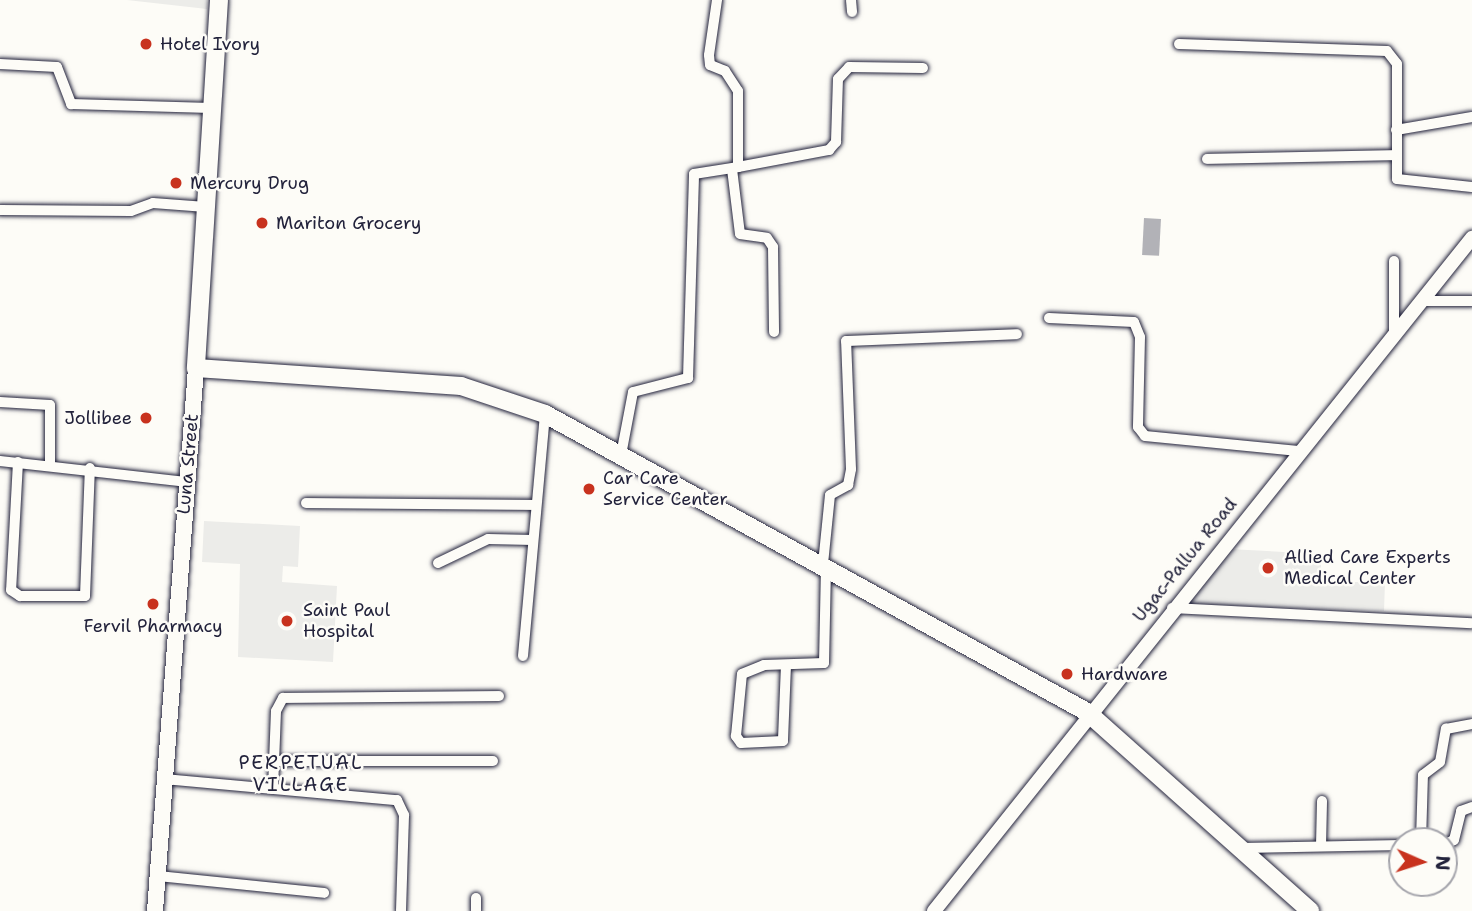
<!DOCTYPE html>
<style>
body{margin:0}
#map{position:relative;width:1472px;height:911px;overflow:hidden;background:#fdfcf7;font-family:"Shantell Sans",sans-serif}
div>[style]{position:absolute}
.built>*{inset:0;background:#ecece9}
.water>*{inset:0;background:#b2b2b7;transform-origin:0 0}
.roads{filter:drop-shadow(0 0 2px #22223b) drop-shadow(0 0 2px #22223b)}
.street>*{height:10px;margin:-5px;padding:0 5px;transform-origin:5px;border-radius:5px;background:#fdfcf7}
.secondary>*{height:14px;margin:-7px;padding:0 7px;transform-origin:7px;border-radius:7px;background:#fdfcf7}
.primary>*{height:16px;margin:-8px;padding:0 8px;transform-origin:8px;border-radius:8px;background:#fdfcf7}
.highway>*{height:18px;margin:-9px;padding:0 9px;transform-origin:9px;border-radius:9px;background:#fdfcf7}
.dots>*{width:19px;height:19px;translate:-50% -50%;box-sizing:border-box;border:4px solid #fdfcf7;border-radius:50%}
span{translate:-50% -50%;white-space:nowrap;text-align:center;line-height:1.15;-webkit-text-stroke:5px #fdfcf7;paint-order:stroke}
.poi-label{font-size:18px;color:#22223b}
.left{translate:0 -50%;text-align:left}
.right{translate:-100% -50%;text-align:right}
.street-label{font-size:18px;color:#22223b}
.neighbourhood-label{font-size:19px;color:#22223b;letter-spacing:2px}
.north{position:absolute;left:1388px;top:827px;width:70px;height:70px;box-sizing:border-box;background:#fdfcf7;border:2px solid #a5a5ac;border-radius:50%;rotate:93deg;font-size:19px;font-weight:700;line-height:28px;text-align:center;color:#22223b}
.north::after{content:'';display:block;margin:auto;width:24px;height:32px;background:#c8321e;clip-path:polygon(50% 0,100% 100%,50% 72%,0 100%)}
</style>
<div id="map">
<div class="built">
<i style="clip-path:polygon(127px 0,207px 0,207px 9px)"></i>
<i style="clip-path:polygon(204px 521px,300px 526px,298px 567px,283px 566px,282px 582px,337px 586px,333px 662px,238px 657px,240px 564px,202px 562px)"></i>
<i style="clip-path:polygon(1229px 549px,1321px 554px,1321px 582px,1385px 582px,1384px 611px,1185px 604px)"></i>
</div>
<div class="water">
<i style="left:1144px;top:218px;width:17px;height:37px;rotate:3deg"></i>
</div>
<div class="roads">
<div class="street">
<i style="left:851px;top:0;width:12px;rotate:85deg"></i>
<i style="left:1179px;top:44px;width:208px;rotate:1.9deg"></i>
<i style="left:1387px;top:51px;width:16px;rotate:52deg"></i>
<i style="left:1397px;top:64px;width:115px;rotate:90deg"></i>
<i style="left:1397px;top:179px;width:75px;rotate:6.1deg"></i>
<i style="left:0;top:64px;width:57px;rotate:3deg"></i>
<i style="left:57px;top:67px;width:40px;rotate:69deg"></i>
<i style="left:71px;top:104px;width:140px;rotate:1.6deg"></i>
<i style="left:1396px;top:130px;width:77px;rotate:-9.7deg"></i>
<i style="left:1207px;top:159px;width:189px;rotate:-1.2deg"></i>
<i style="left:738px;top:167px;width:93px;rotate:-10.6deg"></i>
<i style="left:829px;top:150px;width:11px;rotate:-49deg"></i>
<i style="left:836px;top:142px;width:63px;rotate:-88.2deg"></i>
<i style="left:838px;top:79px;width:16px;rotate:-47deg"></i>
<i style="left:849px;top:67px;width:74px;rotate:0.8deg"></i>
<i style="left:732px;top:169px;width:65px;rotate:83deg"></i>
<i style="left:740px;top:234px;width:27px;rotate:8deg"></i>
<i style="left:767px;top:238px;width:11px;rotate:56deg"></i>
<i style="left:773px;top:247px;width:85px;rotate:89.3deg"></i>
<i style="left:0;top:210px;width:131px;rotate:0.4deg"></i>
<i style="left:131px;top:211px;width:23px;rotate:-20deg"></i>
<i style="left:153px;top:203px;width:53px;rotate:4.3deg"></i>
<i style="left:1394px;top:261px;width:74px;rotate:90deg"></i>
<i style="left:1420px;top:301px;width:52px"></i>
<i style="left:1049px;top:318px;width:85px;rotate:2.7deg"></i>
<i style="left:1134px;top:322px;width:16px;rotate:68deg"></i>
<i style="left:1140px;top:337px;width:90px;rotate:91.3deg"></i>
<i style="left:1138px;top:427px;width:11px;rotate:52deg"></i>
<i style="left:1145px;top:436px;width:154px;rotate:5.6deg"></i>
<i style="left:0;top:402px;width:50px;rotate:3.4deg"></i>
<i style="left:50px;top:405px;width:59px;rotate:90deg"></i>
<i style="left:621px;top:455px;width:64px;rotate:-79.2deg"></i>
<i style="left:633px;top:392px;width:57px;rotate:-14.3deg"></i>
<i style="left:688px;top:378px;width:204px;rotate:-88.3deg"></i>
<i style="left:694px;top:174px;width:45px;rotate:-9deg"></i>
<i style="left:738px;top:167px;width:76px;rotate:-90deg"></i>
<i style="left:738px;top:91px;width:24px;rotate:-123deg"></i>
<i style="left:725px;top:71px;width:16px;rotate:-158deg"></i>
<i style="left:710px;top:65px;width:10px;rotate:-96deg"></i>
<i style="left:709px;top:55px;width:56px;rotate:-81.7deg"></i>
<i style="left:0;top:461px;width:187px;rotate:6.4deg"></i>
<i style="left:18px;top:462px;width:128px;rotate:93.1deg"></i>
<i style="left:11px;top:590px;width:11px;rotate:34deg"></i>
<i style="left:20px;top:596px;width:65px"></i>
<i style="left:85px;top:596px;width:128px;rotate:-87.8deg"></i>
<i style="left:306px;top:503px;width:230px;rotate:0.5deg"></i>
<i style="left:438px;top:563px;width:55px;rotate:-25.6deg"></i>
<i style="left:488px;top:539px;width:45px;rotate:1.3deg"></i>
<i style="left:823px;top:564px;width:69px;rotate:-84.2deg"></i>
<i style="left:830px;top:495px;width:21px;rotate:-29deg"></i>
<i style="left:848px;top:485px;width:16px;rotate:-79deg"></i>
<i style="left:851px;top:469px;width:128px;rotate:-92.2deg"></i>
<i style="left:846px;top:341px;width:171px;rotate:-2.3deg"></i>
<i style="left:1172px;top:608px;width:300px;rotate:2.9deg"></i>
<i style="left:523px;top:656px;width:243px;rotate:-84.8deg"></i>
<i style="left:786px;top:665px;width:76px;rotate:92.3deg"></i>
<i style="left:783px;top:741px;width:42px;rotate:177.3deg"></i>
<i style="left:741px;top:743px;width:9px;rotate:-126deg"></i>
<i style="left:736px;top:736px;width:62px;rotate:-84.5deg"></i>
<i style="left:742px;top:674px;width:24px;rotate:-22deg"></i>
<i style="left:764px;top:665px;width:60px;rotate:-1.9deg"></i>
<i style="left:824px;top:663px;width:97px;rotate:-88.8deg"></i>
<i style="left:274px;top:761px;width:219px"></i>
<i style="left:164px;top:779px;width:234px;rotate:5.2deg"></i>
<i style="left:397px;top:800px;width:17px;rotate:65deg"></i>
<i style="left:404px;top:815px;width:96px;rotate:91.8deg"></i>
<i style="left:273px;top:789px;width:78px;rotate:-87.8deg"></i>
<i style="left:276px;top:711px;width:15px;rotate:-62deg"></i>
<i style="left:283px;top:698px;width:216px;rotate:-0.5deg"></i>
<i style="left:1421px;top:841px;width:66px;rotate:-88.3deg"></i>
<i style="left:1423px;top:775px;width:21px;rotate:-37deg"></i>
<i style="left:1440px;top:762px;width:34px;rotate:-80deg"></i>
<i style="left:1446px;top:729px;width:26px;rotate:-11deg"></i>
<i style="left:1444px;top:845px;width:11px;rotate:-27deg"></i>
<i style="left:1454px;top:840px;width:30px;rotate:-76deg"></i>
<i style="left:1461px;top:811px;width:12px;rotate:-20deg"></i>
<i style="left:1321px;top:846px;width:45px;rotate:-88.7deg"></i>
<i style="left:1242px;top:848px;width:160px;rotate:-1.1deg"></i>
<i style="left:158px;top:876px;width:167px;rotate:5.8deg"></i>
<i style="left:476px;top:898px;width:13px;rotate:90deg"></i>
</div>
<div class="secondary">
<i style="left:934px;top:911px;width:862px;rotate:-51.36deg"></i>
</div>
<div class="primary">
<i style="left:155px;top:911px;width:545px;rotate:-85.68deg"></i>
</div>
<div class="highway">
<i style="left:219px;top:0;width:369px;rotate:93.6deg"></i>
<i style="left:196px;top:368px;width:266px;rotate:3.9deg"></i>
<i style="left:461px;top:386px;width:89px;rotate:18.4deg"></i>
<i style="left:545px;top:414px;width:619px;rotate:28.8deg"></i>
<i style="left:1087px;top:712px;width:299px;rotate:41.7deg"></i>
</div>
</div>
<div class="dots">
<i style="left:146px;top:44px;background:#c8321e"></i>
<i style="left:176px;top:183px;background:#c8321e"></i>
<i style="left:262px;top:223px;background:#c8321e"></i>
<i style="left:146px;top:418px;background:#c8321e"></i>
<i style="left:589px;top:489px;background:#c8321e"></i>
<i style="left:1268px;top:568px;background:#c8321e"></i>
<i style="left:153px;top:604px;background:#c8321e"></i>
<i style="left:287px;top:621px;background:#c8321e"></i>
<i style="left:1067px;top:674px;background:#c8321e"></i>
</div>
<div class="poi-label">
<span class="left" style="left:160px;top:44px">Hotel Ivory</span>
<span class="left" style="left:190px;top:183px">Mercury Drug</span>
<span class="left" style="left:276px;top:223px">Mariton Grocery</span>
<span class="right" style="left:132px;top:418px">Jollibee</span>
<span class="left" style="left:603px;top:489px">Car Care<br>Service Center</span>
<span class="left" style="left:1284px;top:568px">Allied Care Experts<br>Medical Center</span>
<span class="left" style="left:303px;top:621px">Saint Paul<br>Hospital</span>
<span style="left:153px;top:626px">Fervil Pharmacy</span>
<span class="left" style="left:1081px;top:674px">Hardware</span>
</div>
<div class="street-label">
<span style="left:188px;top:464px;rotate:-85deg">Luna Street</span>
<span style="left:1185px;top:560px;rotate:-51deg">Ugac-Pallua Road</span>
</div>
<div class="neighbourhood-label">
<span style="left:301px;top:774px">PERPETUAL<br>VILLAGE</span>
</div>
<div class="north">N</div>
</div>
